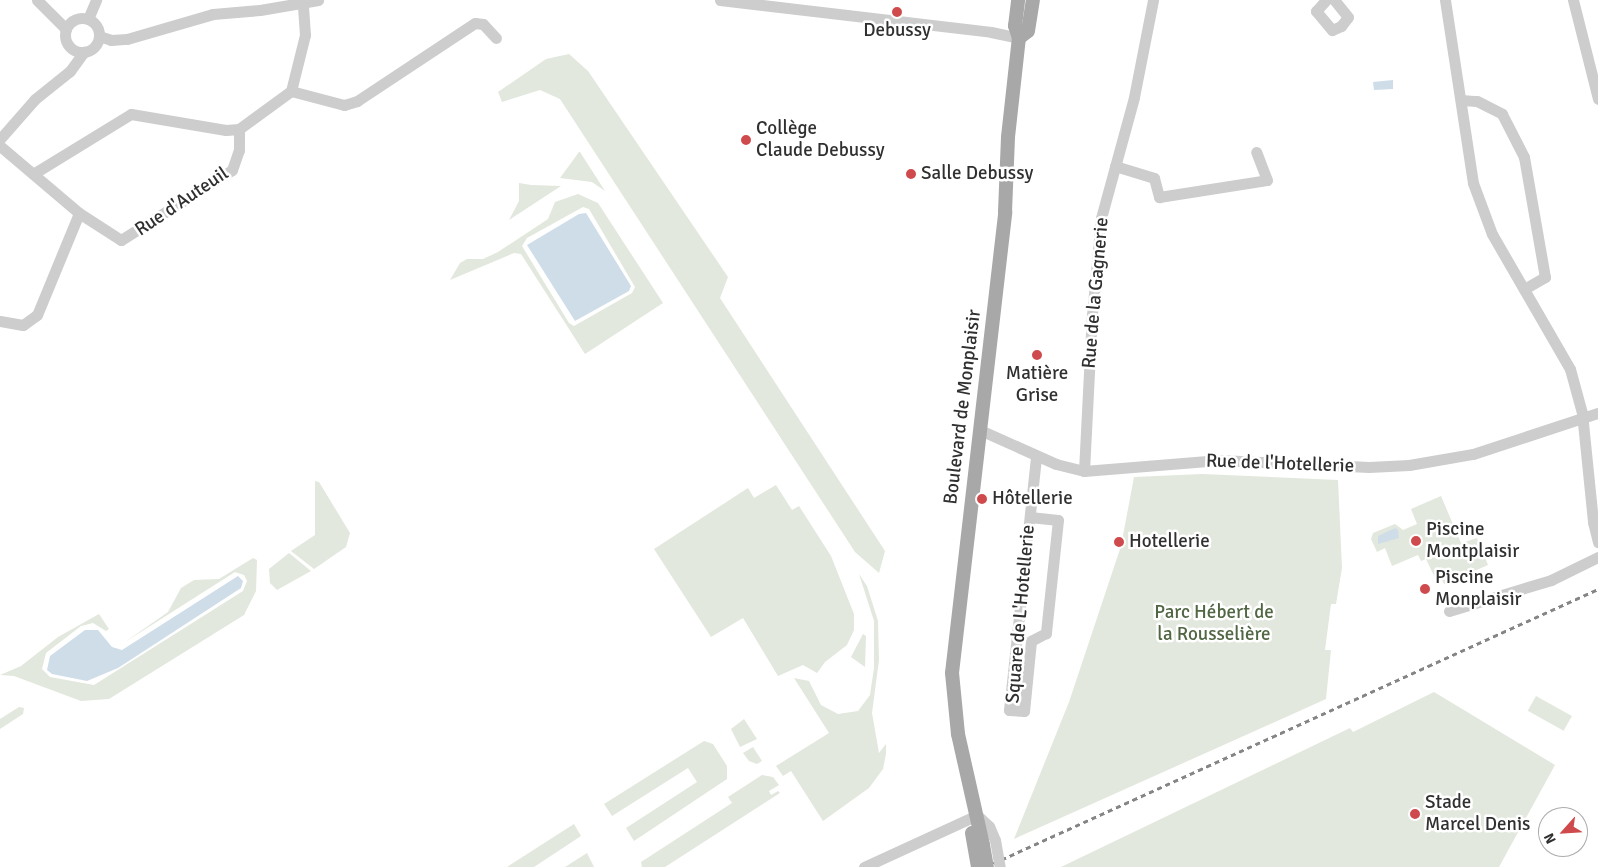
<!DOCTYPE html>
<meta charset="utf-8">
<style>
body{margin:0}
#map{position:relative;width:1598px;height:867px;overflow:hidden;background:#fff;font-family:Signika,sans-serif}
div>[style]{position:absolute}
.green>*{inset:0;background:#e2e8dd;transform-origin:0 0}
.water>*{inset:0;background:#cfdde8}
.minor>*{height:11px;margin:-5.5px;padding:0 5.5px;transform-origin:5.5px;border-radius:5.5px;background:#cdcdcd}
.minor>.ring{margin:-5.5px;padding:0;box-sizing:content-box;background:none;border:11px solid #cdcdcd;border-radius:50%}
.major>*{height:14px;margin:-7px;padding:0 7px;transform-origin:7px;border-radius:7px;background:#a8a8a8}
.rail>*{height:3px;margin-top:-1.5px;transform-origin:0;background:repeating-linear-gradient(90deg,#858585 0 5px,transparent 0 9px)}
.minor-bridge>*{height:11px;margin:-5.5px;padding:0 5.5px;transform-origin:5.5px;border-radius:5.5px;background:#cdcdcd}
.major-bridge>*{height:14px;margin:-7px;padding:0 7px;transform-origin:7px;border-radius:7px;background:#a8a8a8}
.dots>*{width:14px;height:14px;translate:-50% -50%;box-sizing:border-box;border:2px solid #fff;border-radius:50%}
span{translate:-50% -50%;white-space:nowrap;text-align:center;line-height:1.15;-webkit-text-stroke:5px #fff;paint-order:stroke}
.poi-label{font-size:19px;color:#303030}
.left{translate:0 -50%;text-align:left}
.street-label{font-size:19px;color:#303030}
.park-label{font-size:19px;color:#516643}
.north{position:absolute;left:1538px;top:807px;width:50px;height:50px;box-sizing:border-box;background:#fff;border:1px solid #acacac;border-radius:50%;rotate:244deg;font-size:14px;font-weight:700;line-height:20px;text-align:center;color:#303030}
.north::after{content:'';display:block;margin:auto;width:18px;height:22px;background:#cf4a4d;clip-path:polygon(50% 0,100% 100%,50% 72%,0 100%)}
</style>
<div id="map">
<div class="green">
<i style="clip-path:polygon(569px 54px,588px 71px,728px 277px,720px 298px,885px 551px,879px 573px,855px 552px,560px 99px,540px 90px,502px 102px,498px 92px,546px 59px)"></i>
<i style="clip-path:polygon(579px 152px,580px 152px,605px 191px,592px 182px,560px 178px)"></i>
<i style="clip-path:polygon(519px 183px,531px 185px,561px 186px,509px 220px,519px 201px)"></i>
<i style="clip-path:polygon(evenodd,578px 194px,598px 203px,663px 303px,585px 354px,521px 254px,514px 253px,450px 280px,460px 263px,467px 259px,483px 259px,498px 252px,548px 219px,555px 202px,578px 194px,583px 207px,589px 209px,635px 287px,632px 293px,574px 326px,569px 323px,522px 246px,527px 238px,583px 207px)"></i>
<i style="clip-path:polygon(1202px 474px,1338px 480px,1342px 568px,1336px 604px,1331px 604px,1325px 650px,1331px 650px,1326px 699px,1014px 839px,1069px 702px,1121px 546px,1134px 477px)"></i>
<i style="clip-path:polygon(315px 481px,319px 482px,350px 533px,346px 547px,314px 569px,291px 551px,315px 535px)"></i>
<i style="clip-path:polygon(776px 485px,792px 510px,799px 506px,831px 556px,854px 614px,854px 630px,847px 645px,825px 662px,817px 673px,803px 665px,778px 676px,743px 618px,711px 637px,654px 549px,748px 488px,754px 498px)"></i>
<i style="clip-path:polygon(1441px 496px,1461px 543px,1477px 538px,1488px 565px,1456px 579px,1458px 583px,1454px 584px,1452px 581px,1444px 584px,1440px 576px,1435px 578px,1426px 559px,1421px 561px,1418px 555px,1392px 566px,1385px 548px,1377px 552px,1371px 539px,1373px 533px,1395px 524px,1403px 530px,1417px 524px,1411px 509px)"></i>
<i style="clip-path:polygon(289px 553px,311px 571px,277px 590px,270px 583px,269px 569px)"></i>
<i style="clip-path:polygon(253px 558px,257px 560px,256px 591px,244px 615px,109px 699px,81px 701px,14px 676px,0 675px,21px 666px,58px 637px,99px 614px,109px 629px,106px 631px,93px 623px,81px 626px,46px 653px,42px 669px,50px 677px,94px 685px,243px 591px,247px 581px,244px 575px,235px 572px,125px 642px,168px 612px,181px 588px,194px 580px,219px 579px)"></i>
<i style="clip-path:polygon(859px 574px,867px 586px,878px 621px,879px 660px,872px 713px,879px 753px,886px 744px,886px 754px,883px 769px,869px 788px,823px 821px,791px 771px,783px 776px,776px 766px,829px 733px,794px 678px,809px 681px,821px 705px,838px 714px,858px 711px,870px 695px,874px 668px,874px 621px)"></i>
<i style="clip-path:polygon(863px 634px,866px 636px,865px 667px,851px 657px)"></i>
<i style="clip-path:polygon(1434px 692px,1555px 765px,1499px 867px,1061px 867px,1350px 728px,1353px 732px)"></i>
<i style="left:1536px;top:696px;width:41px;height:17px;rotate:29deg"></i>
<i style="clip-path:polygon(19px 707px,24px 708px,23px 714px,0 729px,0 719px)"></i>
<i style="clip-path:polygon(744px 719px,757px 739px,740px 747px,731px 729px)"></i>
<i style="clip-path:polygon(704px 741px,713px 744px,727px 766px,727px 779px,634px 841px,626px 828px,697px 782px,688px 768px,612px 816px,604px 804px)"></i>
<i style="clip-path:polygon(753px 747px,762px 761px,757px 764px,749px 761px,743px 753px)"></i>
<i style="clip-path:polygon(762px 775px,773px 777px,779px 785px,769px 791px,771px 795px,778px 791px,780px 793px,665px 867px,642px 867px,641px 862px,732px 803px,728px 797px)"></i>
<i style="clip-path:polygon(574px 824px,581px 836px,534px 867px,507px 867px)"></i>
<i style="clip-path:polygon(587px 853px,594px 867px,565px 867px)"></i>
</div>
<div class="water">
<i style="clip-path:polygon(1393px 80px,1393px 89px,1374px 90px,1373px 82px)"></i>
<i style="clip-path:polygon(586px 213px,631px 286px,629px 291px,575px 321px,527px 245px,579px 214px)"></i>
<i style="clip-path:polygon(1395px 528px,1398px 530px,1399px 538px,1378px 544px,1378px 536px)"></i>
<i style="clip-path:polygon(238px 576px,243px 581px,241px 588px,118px 668px,87px 681px,52px 674px,47px 670px,50px 656px,85px 630px,98px 630px,112px 647px,122px 650px)"></i>
</div>
<div class="minor">
<i style="left:37px;top:0;width:41px;rotate:45deg"></i>
<i style="left:720px;top:0;width:273px;rotate:6.7deg"></i>
<i style="left:991px;top:32px;width:29px;rotate:12deg"></i>
<i style="left:1326px;top:0;width:15px;rotate:132deg"></i>
<i style="left:1316px;top:11px;width:25px;rotate:50deg"></i>
<i style="left:1332px;top:30px;width:10px;rotate:-24deg"></i>
<i style="left:1341px;top:26px;width:11px;rotate:-52deg"></i>
<i style="left:1348px;top:17px;width:22px;rotate:-129deg"></i>
<i style="left:1445px;top:0;width:185px;rotate:81.3deg"></i>
<i style="left:1473px;top:183px;width:54px;rotate:69.6deg"></i>
<i style="left:1492px;top:234px;width:156px;rotate:60deg"></i>
<i style="left:1570px;top:369px;width:46px;rotate:74.7deg"></i>
<i style="left:1582px;top:413px;width:110px;rotate:84.2deg"></i>
<i style="left:1593px;top:522px;width:21px;rotate:76deg"></i>
<i style="left:1573px;top:0;width:102px;rotate:75.8deg"></i>
<i class="ring" style="left:65px;top:18px;width:23px;height:23px"></i>
<i style="left:88px;top:19px;width:21px;rotate:-67deg"></i>
<i style="left:99px;top:36px;width:13px;rotate:18deg"></i>
<i style="left:111px;top:40px;width:16px;rotate:-4deg"></i>
<i style="left:127px;top:39px;width:90px;rotate:-16.2deg"></i>
<i style="left:213px;top:14px;width:47px;rotate:-4.9deg"></i>
<i style="left:260px;top:10px;width:59px;rotate:-9.8deg"></i>
<i style="left:291px;top:91px;width:55px;rotate:14.8deg"></i>
<i style="left:344px;top:105px;width:14px;rotate:-17deg"></i>
<i style="left:357px;top:101px;width:141px;rotate:-33.5deg"></i>
<i style="left:475px;top:23px;width:8px;rotate:7deg"></i>
<i style="left:483px;top:24px;width:19px;rotate:47deg"></i>
<i style="left:291px;top:91px;width:58px;rotate:-76deg"></i>
<i style="left:305px;top:35px;width:31px;rotate:-94deg"></i>
<i style="left:1461px;top:100px;width:16px;rotate:4deg"></i>
<i style="left:1477px;top:101px;width:28px;rotate:27deg"></i>
<i style="left:1502px;top:114px;width:48px;rotate:62.9deg"></i>
<i style="left:1524px;top:157px;width:122px;rotate:80.1deg"></i>
<i style="left:1545px;top:277px;width:24px;rotate:150deg"></i>
<i style="left:0;top:139px;width:53px;rotate:-48.8deg"></i>
<i style="left:35px;top:99px;width:45px;rotate:-38.7deg"></i>
<i style="left:70px;top:71px;width:24px;rotate:-54deg"></i>
<i style="left:0;top:146px;width:104px;rotate:40.3deg"></i>
<i style="left:79px;top:213px;width:50px;rotate:32.7deg"></i>
<i style="left:121px;top:240px;width:131px;rotate:-32.2deg"></i>
<i style="left:232px;top:170px;width:21px;rotate:-71deg"></i>
<i style="left:239px;top:150px;width:21px;rotate:-90deg"></i>
<i style="left:239px;top:129px;width:64px;rotate:-36.2deg"></i>
<i style="left:1115px;top:166px;width:41px;rotate:17.1deg"></i>
<i style="left:1154px;top:178px;width:20px;rotate:75deg"></i>
<i style="left:1159px;top:197px;width:109px;rotate:-8.9deg"></i>
<i style="left:1267px;top:180px;width:30px;rotate:-111deg"></i>
<i style="left:33px;top:174px;width:115px;rotate:-31.5deg"></i>
<i style="left:131px;top:114px;width:96px;rotate:9.6deg"></i>
<i style="left:226px;top:130px;width:13px;rotate:-4deg"></i>
<i style="left:0;top:321px;width:23px;rotate:10deg"></i>
<i style="left:23px;top:325px;width:17px;rotate:-36deg"></i>
<i style="left:37px;top:315px;width:110px;rotate:-67.6deg"></i>
<i style="left:980px;top:430px;width:83px;rotate:24.1deg"></i>
<i style="left:1056px;top:464px;width:29px;rotate:14deg"></i>
<i style="left:1084px;top:471px;width:136px;rotate:-4.6deg"></i>
<i style="left:1220px;top:460px;width:149px;rotate:2.7deg"></i>
<i style="left:1369px;top:467px;width:40px;rotate:-2.9deg"></i>
<i style="left:1409px;top:465px;width:65px;rotate:-9.8deg"></i>
<i style="left:1473px;top:454px;width:132px;rotate:-18.2deg"></i>
<i style="left:1084px;top:471px;width:156px;rotate:-87.1deg"></i>
<i style="left:1092px;top:315px;width:97px;rotate:-84.7deg"></i>
<i style="left:1101px;top:218px;width:125px;rotate:-74.7deg"></i>
<i style="left:1134px;top:97px;width:99px;rotate:-78.9deg"></i>
<i style="left:1030px;top:517px;width:28px;rotate:6deg"></i>
<i style="left:1058px;top:520px;width:114px;rotate:96.1deg"></i>
<i style="left:1046px;top:633px;width:17px;rotate:152deg"></i>
<i style="left:1031px;top:641px;width:70px;rotate:95.7deg"></i>
<i style="left:1024px;top:711px;width:15px;rotate:-176deg"></i>
<i style="left:1009px;top:710px;width:255px;rotate:-83.9deg"></i>
<i style="left:1449px;top:611px;width:107px;rotate:-16.9deg"></i>
<i style="left:1551px;top:580px;width:52px;rotate:-26.1deg"></i>
<i style="left:864px;top:867px;width:124px;rotate:-24.7deg"></i>
<i style="left:977px;top:815px;width:16px;rotate:43deg"></i>
<i style="left:989px;top:826px;width:15px;rotate:67deg"></i>
</div>
<div class="major">
<i style="left:1019px;top:38px;width:11px;rotate:-38deg"></i>
<i style="left:1028px;top:31px;width:31px;rotate:-81deg"></i>
<i style="left:972px;top:833px;width:35px;rotate:80deg"></i>
<i style="left:983px;top:845px;width:114px;rotate:-102.7deg"></i>
<i style="left:958px;top:734px;width:61px;rotate:-95.6deg"></i>
<i style="left:952px;top:673px;width:464px;rotate:-83.4deg"></i>
<i style="left:1005px;top:212px;width:75px;rotate:-87.7deg"></i>
<i style="left:1008px;top:137px;width:100px;rotate:-83.7deg"></i>
<i style="left:1019px;top:38px;width:13px;rotate:-108deg"></i>
<i style="left:1015px;top:26px;width:26px;rotate:-83deg"></i>
</div>
<div class="rail">
<i style="left:985px;top:867px;width:673px;rotate:-24.39deg"></i>
</div>
<div class="minor-bridge">
<i style="left:995px;top:840px;width:27px;rotate:80deg"></i>
</div>
<div class="major-bridge">
<i style="left:983px;top:845px;width:22px;rotate:80deg"></i>
</div>
<div class="dots">
<i style="left:897px;top:12px;background:#cf4a4d"></i>
<i style="left:746px;top:140px;background:#cf4a4d"></i>
<i style="left:911px;top:174px;background:#cf4a4d"></i>
<i style="left:1037px;top:355px;background:#cf4a4d"></i>
<i style="left:982px;top:499px;background:#cf4a4d"></i>
<i style="left:1416px;top:541px;background:#cf4a4d"></i>
<i style="left:1119px;top:542px;background:#cf4a4d"></i>
<i style="left:1425px;top:589px;background:#cf4a4d"></i>
<i style="left:1415px;top:814px;background:#cf4a4d"></i>
</div>
<div class="poi-label">
<span style="left:897px;top:31px">Debussy</span>
<span class="left" style="left:756px;top:140px">Collège<br>Claude Debussy</span>
<span class="left" style="left:921px;top:174px">Salle Debussy</span>
<span style="left:1037px;top:385px">Matière<br>Grise</span>
<span class="left" style="left:992px;top:499px">Hôtellerie</span>
<span class="left" style="left:1426px;top:541px">Piscine<br>Montplaisir</span>
<span class="left" style="left:1129px;top:542px">Hotellerie</span>
<span class="left" style="left:1435px;top:589px">Piscine<br>Monplaisir</span>
<span class="left" style="left:1425px;top:814px">Stade<br>Marcel Denis</span>
</div>
<div class="street-label">
<span style="left:182px;top:202px;rotate:-34deg">Rue d'Auteuil</span>
<span style="left:1096px;top:293px;rotate:-85deg">Rue de la Gagnerie</span>
<span style="left:963px;top:407px;rotate:-83deg">Boulevard de Monplaisir</span>
<span style="left:1280px;top:464px;rotate:2deg">Rue de l'Hotellerie</span>
<span style="left:1021px;top:614px;rotate:-85deg">Square de L'Hotellerie</span>
</div>
<div class="park-label">
<span style="left:1214px;top:624px">Parc Hébert de<br>la Rousselière</span>
</div>
<div class="north">N</div>
</div>
